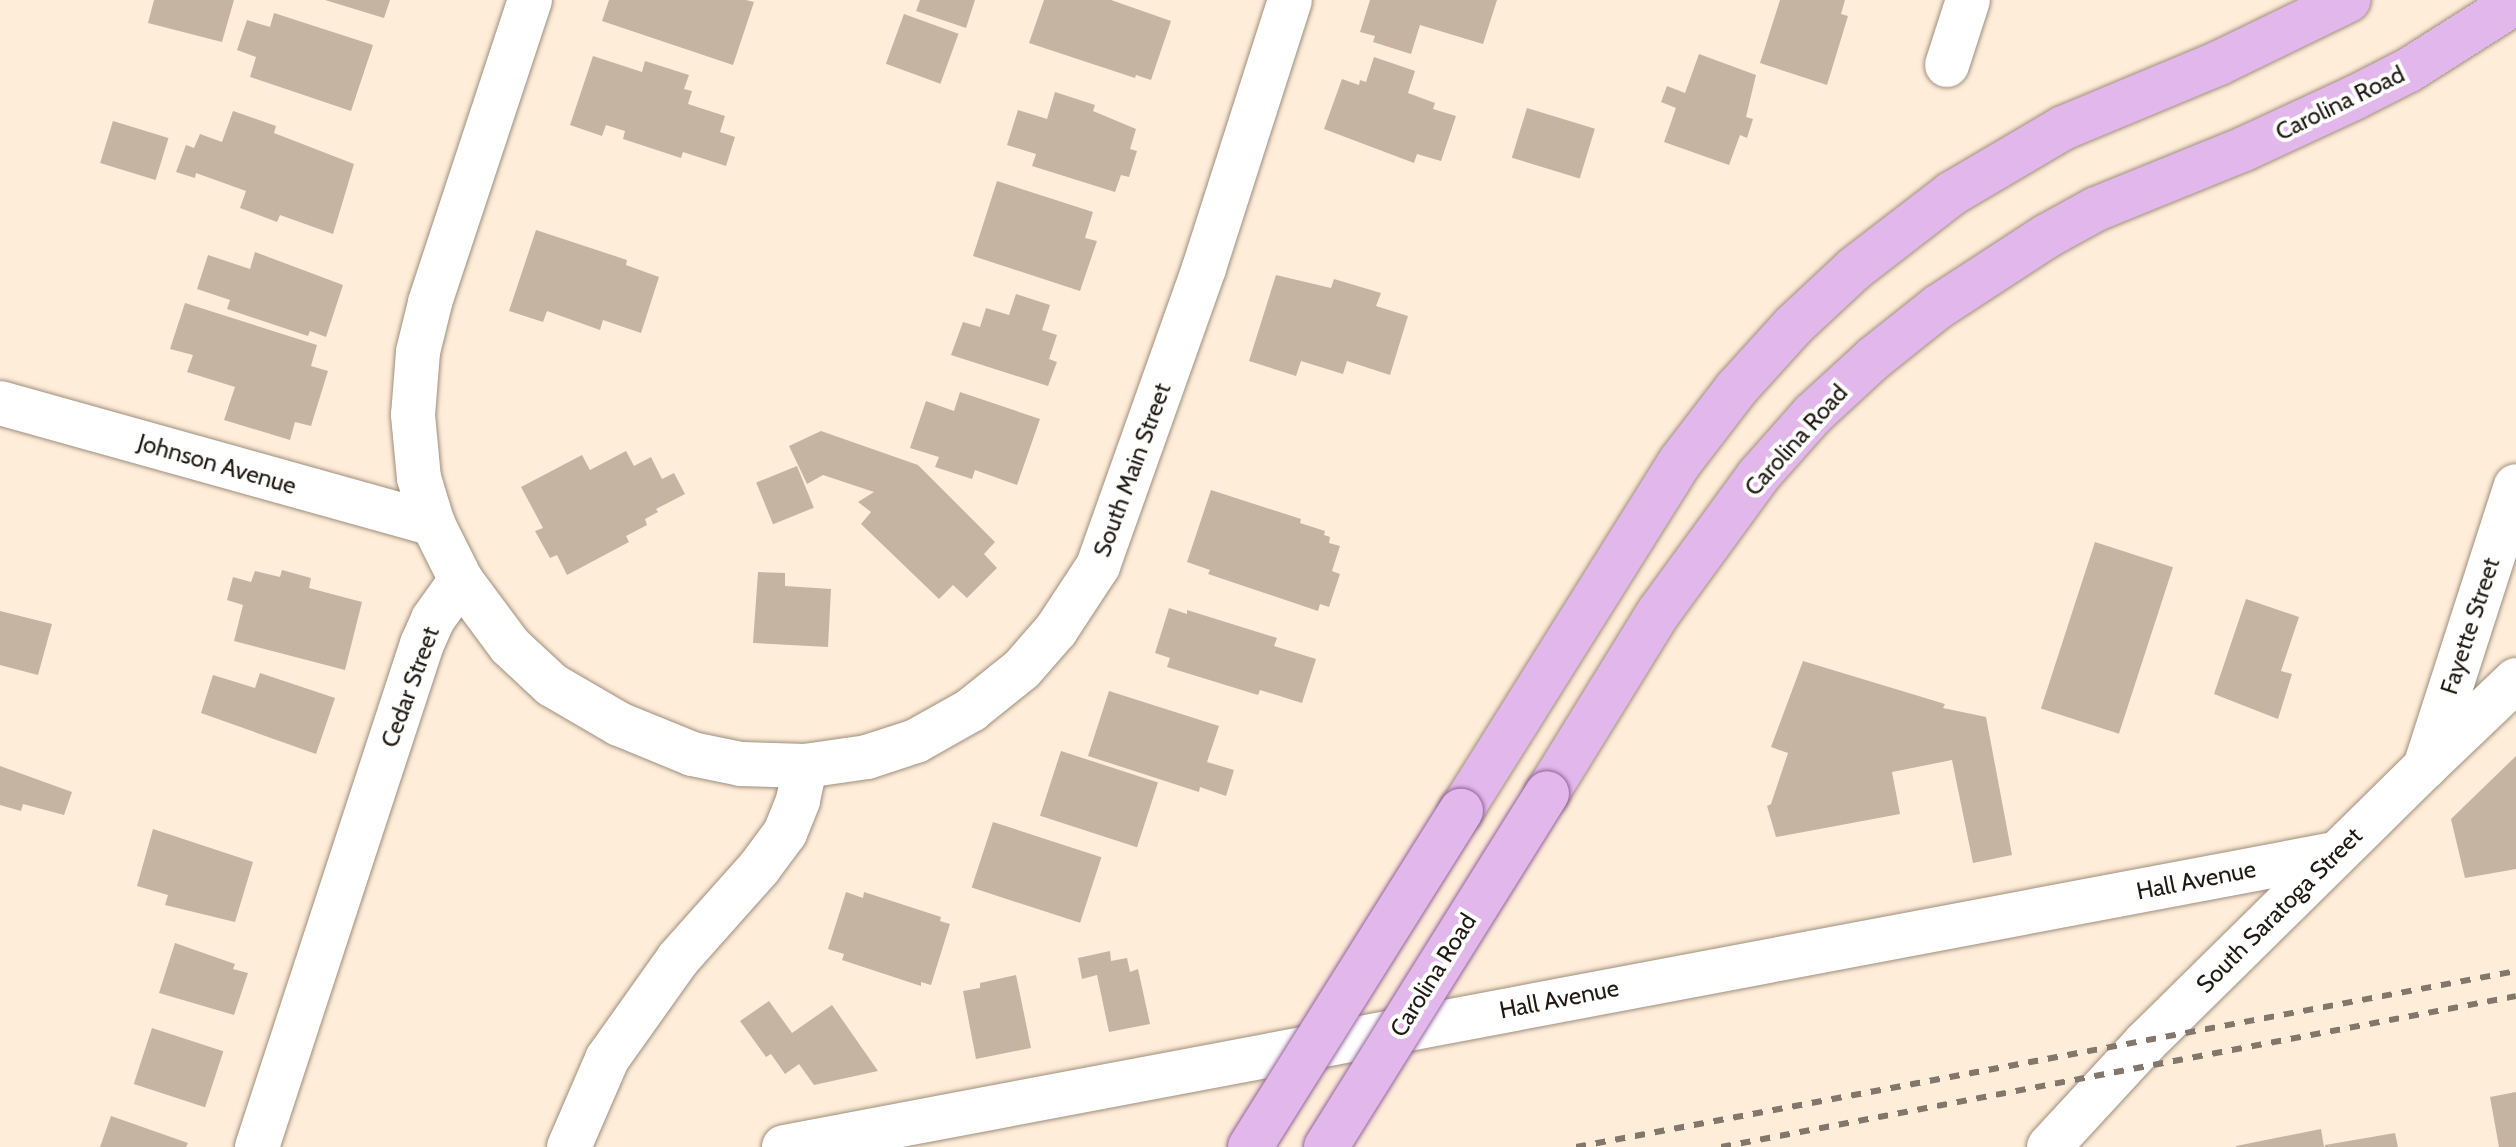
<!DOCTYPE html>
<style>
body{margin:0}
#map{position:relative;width:2516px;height:1147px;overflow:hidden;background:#feedd9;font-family:Cabin,sans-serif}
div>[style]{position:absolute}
.building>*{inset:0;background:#c4b4a1;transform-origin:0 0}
.roads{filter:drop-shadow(0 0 2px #9e8e7c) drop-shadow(0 0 2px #9e8e7c)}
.street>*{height:44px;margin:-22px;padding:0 22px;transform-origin:22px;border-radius:22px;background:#fff}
.secondary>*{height:44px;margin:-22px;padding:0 22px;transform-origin:22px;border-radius:22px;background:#fff}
.primary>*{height:44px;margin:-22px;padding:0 22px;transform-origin:22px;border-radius:22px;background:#e2b8ec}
.rail>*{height:6px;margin-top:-3px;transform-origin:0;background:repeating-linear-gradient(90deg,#82776a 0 10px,transparent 0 20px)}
.bridges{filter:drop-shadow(0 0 2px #916297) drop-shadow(0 0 2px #916297)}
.primary-bridge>*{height:44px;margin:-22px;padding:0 22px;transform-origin:22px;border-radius:22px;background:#e2b8ec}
span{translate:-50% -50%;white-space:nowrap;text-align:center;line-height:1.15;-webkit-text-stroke:8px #fff;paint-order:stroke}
.street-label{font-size:24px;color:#1f1912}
</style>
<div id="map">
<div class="building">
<i style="clip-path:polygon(154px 0,234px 0,222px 42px,148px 23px)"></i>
<i style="clip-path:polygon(325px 0,390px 0,384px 18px)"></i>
<i style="clip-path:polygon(609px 0,746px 0,754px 2px,733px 65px,602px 21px)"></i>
<i style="clip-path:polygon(920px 0,975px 0,966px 28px,916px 11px)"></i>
<i style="clip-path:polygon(1044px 0,1111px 0,1171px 21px,1151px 80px,1136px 75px,1135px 78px,1029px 43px)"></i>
<i style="clip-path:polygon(1370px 0,1497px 0,1483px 44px,1420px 25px,1411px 54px,1373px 42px,1375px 36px,1360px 32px)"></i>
<i style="clip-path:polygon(1780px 0,1845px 0,1841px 14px,1848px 16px,1827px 85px,1760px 63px)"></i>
<i style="clip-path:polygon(274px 13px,373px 45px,351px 111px,250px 77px,256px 57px,237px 50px,247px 20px,270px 27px)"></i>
<i style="left:904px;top:14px;width:58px;height:53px;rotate:20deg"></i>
<i style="clip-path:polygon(1699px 54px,1756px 75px,1746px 117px,1753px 119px,1747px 138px,1740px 135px,1729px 165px,1664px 142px,1676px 108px,1661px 102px,1667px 86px,1685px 93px)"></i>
<i style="clip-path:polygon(593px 56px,642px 72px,645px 61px,689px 75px,684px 89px,692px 91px,688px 104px,725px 116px,720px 132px,735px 137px,726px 166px,683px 152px,681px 158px,623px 139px,625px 131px,606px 125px,602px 136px,570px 125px)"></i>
<i style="clip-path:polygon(1374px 57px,1415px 71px,1408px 93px,1435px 103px,1433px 109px,1456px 116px,1441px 161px,1417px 154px,1414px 163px,1324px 129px,1342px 79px,1359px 85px,1360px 80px,1366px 82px)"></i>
<i style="clip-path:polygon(1055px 92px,1095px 105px,1093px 111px,1136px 129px,1130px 149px,1137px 151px,1129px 177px,1121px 175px,1115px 192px,1032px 166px,1036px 154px,1007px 145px,1018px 110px,1047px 119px)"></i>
<i style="left:1527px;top:108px;width:71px;height:52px;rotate:17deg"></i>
<i style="clip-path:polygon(233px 111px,276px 126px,274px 133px,354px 164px,333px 234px,280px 215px,277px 222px,240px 208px,246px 191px,196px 173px,195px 178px,176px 172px,186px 145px,194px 148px,200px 134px,222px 142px)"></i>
<i style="left:113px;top:121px;width:58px;height:44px;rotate:17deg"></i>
<i style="clip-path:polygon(997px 181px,1093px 212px,1085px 238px,1097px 241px,1080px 291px,973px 256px)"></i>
<i style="clip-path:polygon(536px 230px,627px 260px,626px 265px,659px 277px,641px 333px,603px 320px,600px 330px,547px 311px,543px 322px,509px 311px)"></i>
<i style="clip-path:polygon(255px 252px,343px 285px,326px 337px,310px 331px,308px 336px,227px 309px,230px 300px,197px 289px,208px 255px,250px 269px)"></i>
<i style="clip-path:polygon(1276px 275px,1331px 288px,1334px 279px,1381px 293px,1376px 306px,1408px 316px,1390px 375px,1347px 361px,1343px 374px,1301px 361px,1296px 376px,1249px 361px)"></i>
<i style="clip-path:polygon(1016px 294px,1050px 305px,1042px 330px,1057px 335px,1049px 359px,1057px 362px,1048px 386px,951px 355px,963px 322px,980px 327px,986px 308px,1009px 315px)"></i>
<i style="clip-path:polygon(185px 303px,317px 345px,311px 366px,328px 371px,311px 426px,295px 422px,290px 440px,224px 420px,235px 387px,187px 372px,193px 355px,170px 349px)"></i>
<i style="clip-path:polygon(960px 392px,1040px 419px,1017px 485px,975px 470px,972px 479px,935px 467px,939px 457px,910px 448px,926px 401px,954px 411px)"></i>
<i style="clip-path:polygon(821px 431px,918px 465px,995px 542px,984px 554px,997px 568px,967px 598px,953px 585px,939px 599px,861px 524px,871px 512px,858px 502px,874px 492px,823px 475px,807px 484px,789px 446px)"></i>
<i style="clip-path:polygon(626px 451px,634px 466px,651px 457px,662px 479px,674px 473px,685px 494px,656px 509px,658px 512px,645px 519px,647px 525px,626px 536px,629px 542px,567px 575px,557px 555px,550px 558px,535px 531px,543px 528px,521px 487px,582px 455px,590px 470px)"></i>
<i style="left:797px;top:466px;width:45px;height:44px;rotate:68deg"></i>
<i style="clip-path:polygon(1211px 490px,1301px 519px,1300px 523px,1325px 531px,1324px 535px,1330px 537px,1329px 543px,1340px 546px,1332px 571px,1340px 574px,1329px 607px,1320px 604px,1318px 611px,1208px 574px,1210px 570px,1187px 562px)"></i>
<i style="left:2095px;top:542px;width:82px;height:175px;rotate:18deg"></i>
<i style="clip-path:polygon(282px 570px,311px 578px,309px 588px,362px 602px,345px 670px,234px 641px,243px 605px,227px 600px,233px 577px,251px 582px,255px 571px,280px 577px)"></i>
<i style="clip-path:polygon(758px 572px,785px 573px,785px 586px,831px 589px,828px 647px,753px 643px)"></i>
<i style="clip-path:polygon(2246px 599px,2299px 617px,2281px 671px,2292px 674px,2278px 719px,2214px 694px)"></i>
<i style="clip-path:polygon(1169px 608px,1187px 614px,1187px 610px,1277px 638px,1274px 646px,1316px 659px,1302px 703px,1260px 690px,1258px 695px,1167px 667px,1170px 658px,1155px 653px)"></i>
<i style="clip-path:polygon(0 611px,52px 624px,38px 675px,0 665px)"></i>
<i style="clip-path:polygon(1803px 661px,1945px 704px,1943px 708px,1986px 717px,2012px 855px,1973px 863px,1952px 760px,1892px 772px,1900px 814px,1776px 837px,1767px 806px,1771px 804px,1788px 753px,1771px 747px)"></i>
<i style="clip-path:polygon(260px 673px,335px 698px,316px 754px,201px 713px,213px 675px,255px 688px)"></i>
<i style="clip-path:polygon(1109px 691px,1219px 726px,1207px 762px,1234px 770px,1226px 796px,1200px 787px,1199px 792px,1088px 756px)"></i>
<i style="left:1061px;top:751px;width:102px;height:68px;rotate:18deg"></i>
<i style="clip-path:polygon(2516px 756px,2516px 869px,2465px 878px,2451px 819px)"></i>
<i style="clip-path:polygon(0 766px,72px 792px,64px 815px,23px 804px,21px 811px,0 805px)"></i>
<i style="left:993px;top:822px;width:114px;height:69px;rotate:18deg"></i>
<i style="clip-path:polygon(153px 829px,253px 862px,235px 922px,165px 905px,168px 895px,137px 886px)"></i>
<i style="clip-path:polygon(846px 892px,863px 898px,864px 892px,941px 917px,940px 921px,950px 924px,931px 985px,921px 982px,921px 986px,842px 960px,844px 954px,828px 949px)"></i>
<i style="clip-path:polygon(175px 943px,235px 964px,233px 969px,248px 973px,234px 1015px,159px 993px)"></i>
<i style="clip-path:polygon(1110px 951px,1111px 961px,1127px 958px,1130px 972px,1138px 969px,1150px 1024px,1109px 1032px,1097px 975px,1082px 979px,1078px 958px)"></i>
<i style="clip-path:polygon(1016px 975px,1031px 1048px,976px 1059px,963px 991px,980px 988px,980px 983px)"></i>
<i style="clip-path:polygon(769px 1001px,792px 1033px,832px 1005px,878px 1071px,814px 1085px,799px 1064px,785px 1074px,771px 1054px,766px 1057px,740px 1021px)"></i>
<i style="left:152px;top:1028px;width:75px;height:59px;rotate:18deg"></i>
<i style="clip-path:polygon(2516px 1092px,2516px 1147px,2499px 1147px,2490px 1097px)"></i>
<i style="clip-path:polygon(111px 1116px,188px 1143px,186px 1147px,100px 1147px)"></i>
<i style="clip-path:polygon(2321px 1129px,2324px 1147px,2236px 1147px,2236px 1146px)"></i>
<i style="clip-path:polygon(2395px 1133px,2398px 1147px,2325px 1147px,2325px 1145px)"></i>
</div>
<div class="roads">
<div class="street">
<i style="left:530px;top:0;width:319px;rotate:108.3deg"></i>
<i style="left:430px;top:303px;width:50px;rotate:103.8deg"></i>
<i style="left:418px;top:352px;width:63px;rotate:94.5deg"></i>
<i style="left:413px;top:415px;width:63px;rotate:84.6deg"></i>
<i style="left:419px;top:478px;width:48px;rotate:73.1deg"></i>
<i style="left:433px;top:524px;width:63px;rotate:63.4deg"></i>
<i style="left:461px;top:580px;width:82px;rotate:53.4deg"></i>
<i style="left:510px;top:646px;width:57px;rotate:42.9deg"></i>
<i style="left:552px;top:685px;width:78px;rotate:30.2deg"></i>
<i style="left:619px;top:724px;width:79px;rotate:22.3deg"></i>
<i style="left:692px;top:754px;width:50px;rotate:11.5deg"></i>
<i style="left:741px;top:764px;width:64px;rotate:1.8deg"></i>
<i style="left:805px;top:766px;width:63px;rotate:-8.3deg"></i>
<i style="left:867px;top:757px;width:52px;rotate:-18.1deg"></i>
<i style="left:916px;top:741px;width:63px;rotate:-29.4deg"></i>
<i style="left:971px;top:710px;width:65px;rotate:-38.8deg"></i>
<i style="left:1022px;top:669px;width:52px;rotate:-48.9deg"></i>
<i style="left:1056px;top:630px;width:77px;rotate:-56.7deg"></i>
<i style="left:1098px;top:566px;width:316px;rotate:-70.4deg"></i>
<i style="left:1204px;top:268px;width:281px;rotate:-72.2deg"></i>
<i style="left:1947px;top:65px;width:68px;rotate:-72.1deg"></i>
<i style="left:0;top:403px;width:450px;rotate:15.6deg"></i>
<i style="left:2425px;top:767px;width:126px;rotate:-43.7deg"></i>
<i style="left:257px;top:1147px;width:529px;rotate:-71.84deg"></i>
<i style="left:422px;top:644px;width:27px;rotate:-66deg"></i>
<i style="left:433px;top:619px;width:48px;rotate:-54.3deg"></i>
<i style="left:569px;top:1147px;width:96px;rotate:-66.6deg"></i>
<i style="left:607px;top:1059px;width:123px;rotate:-54.6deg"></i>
<i style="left:678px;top:959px;width:122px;rotate:-48.3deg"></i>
<i style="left:759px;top:868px;width:44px;rotate:-53.4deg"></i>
<i style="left:785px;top:833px;width:35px;rotate:-68deg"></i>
<i style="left:798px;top:800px;width:35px;rotate:-78deg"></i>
<i style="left:784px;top:1147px;width:1577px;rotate:-10.7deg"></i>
</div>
<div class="secondary">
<i style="left:2049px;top:1147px;width:143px;rotate:-47.3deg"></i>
<i style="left:2146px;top:1042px;width:392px;rotate:-44.6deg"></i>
<i style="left:2425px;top:767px;width:295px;rotate:-72.1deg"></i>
</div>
<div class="primary">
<i style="left:1547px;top:793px;width:213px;rotate:-58.3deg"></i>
<i style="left:1659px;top:612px;width:168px;rotate:-53.9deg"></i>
<i style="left:1758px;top:476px;width:83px;rotate:-48.4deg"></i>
<i style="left:1813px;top:414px;width:83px;rotate:-42.6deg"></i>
<i style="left:1874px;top:358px;width:82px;rotate:-38.6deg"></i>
<i style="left:1938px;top:307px;width:130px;rotate:-33.1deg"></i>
<i style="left:2047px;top:236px;width:56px;rotate:-28.9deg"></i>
<i style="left:2096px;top:209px;width:160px;rotate:-22.1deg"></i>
<i style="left:2244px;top:149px;width:123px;rotate:-24.9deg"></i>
<i style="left:2356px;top:97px;width:59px;rotate:-27deg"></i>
<i style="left:2409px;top:70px;width:127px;rotate:-32.4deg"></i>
<i style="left:1461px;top:811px;width:412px;rotate:-57.9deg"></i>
<i style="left:1680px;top:462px;width:92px;rotate:-52.5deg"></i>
<i style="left:1736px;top:389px;width:86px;rotate:-47.8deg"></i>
<i style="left:1794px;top:325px;width:82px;rotate:-43deg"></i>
<i style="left:1854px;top:269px;width:123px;rotate:-37.7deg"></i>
<i style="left:1951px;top:194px;width:130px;rotate:-30.5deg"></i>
<i style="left:2063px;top:128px;width:169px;rotate:-22.6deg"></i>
<i style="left:2219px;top:63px;width:144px;rotate:-25.9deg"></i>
</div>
</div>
<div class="rail">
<i style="left:1576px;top:1147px;width:956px;rotate:-10.6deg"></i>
<i style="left:1721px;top:1147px;width:809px;rotate:-10.75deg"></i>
</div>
<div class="bridges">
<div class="primary-bridge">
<i style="left:1250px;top:1147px;width:397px;rotate:-57.9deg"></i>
<i style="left:1326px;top:1147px;width:417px;rotate:-58deg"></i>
</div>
</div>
<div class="street-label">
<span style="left:2340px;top:103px;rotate:-26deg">Carolina Road</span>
<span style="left:1796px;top:440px;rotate:-48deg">Carolina Road</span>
<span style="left:217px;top:464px;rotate:16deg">Johnson Avenue</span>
<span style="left:1132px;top:470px;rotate:-70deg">South Main Street</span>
<span style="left:2470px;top:626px;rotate:-72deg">Fayette Street</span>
<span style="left:410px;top:687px;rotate:-70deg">Cedar Street</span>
<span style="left:2196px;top:880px;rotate:-11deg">Hall Avenue</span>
<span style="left:2279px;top:910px;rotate:-45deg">South Saratoga Street</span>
<span style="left:1433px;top:975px;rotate:-58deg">Carolina Road</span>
<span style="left:1559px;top:999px;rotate:-11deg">Hall Avenue</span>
</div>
</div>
